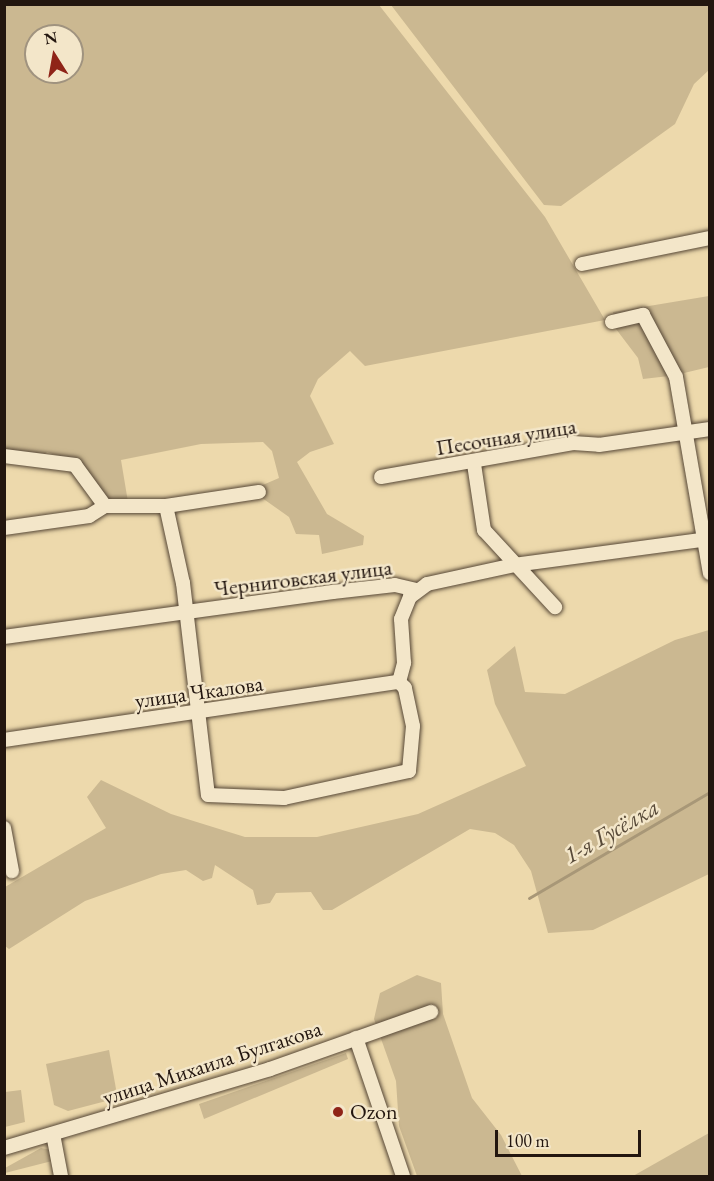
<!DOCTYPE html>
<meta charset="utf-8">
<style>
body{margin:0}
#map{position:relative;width:714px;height:1181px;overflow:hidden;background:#edd9ac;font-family:"EB Garamond",serif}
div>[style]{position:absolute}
.green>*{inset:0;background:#cbb891}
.stream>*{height:3px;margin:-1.5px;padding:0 1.5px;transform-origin:1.5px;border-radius:1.5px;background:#a89777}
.roads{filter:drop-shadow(0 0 2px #564736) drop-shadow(0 0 2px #564736)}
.minor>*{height:14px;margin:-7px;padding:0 7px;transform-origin:7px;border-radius:7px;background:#f3e6c9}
.dots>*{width:16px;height:16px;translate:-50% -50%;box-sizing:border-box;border:3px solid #f3e6c9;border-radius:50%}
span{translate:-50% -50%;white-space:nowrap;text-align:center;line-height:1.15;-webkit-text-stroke:5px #f3e6c9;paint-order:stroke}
.street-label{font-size:22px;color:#23160f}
.poi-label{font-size:22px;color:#23160f}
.left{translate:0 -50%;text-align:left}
.water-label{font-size:24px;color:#584a39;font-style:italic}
.frame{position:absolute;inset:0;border:6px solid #23160f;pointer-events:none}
.north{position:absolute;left:24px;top:24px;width:60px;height:60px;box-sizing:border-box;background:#f3e6c9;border:2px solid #a0937f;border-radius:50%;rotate:349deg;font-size:16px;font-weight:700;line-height:24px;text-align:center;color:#23160f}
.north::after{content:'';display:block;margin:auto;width:21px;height:27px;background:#8f2418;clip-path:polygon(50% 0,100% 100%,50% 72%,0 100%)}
.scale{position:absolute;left:495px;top:1130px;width:146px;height:27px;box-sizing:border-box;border:3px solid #23160f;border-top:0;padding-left:8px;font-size:18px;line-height:21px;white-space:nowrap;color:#23160f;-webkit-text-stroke:4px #f3e6c9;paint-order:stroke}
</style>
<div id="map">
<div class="green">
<i style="clip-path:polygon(evenodd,4px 5px,379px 5px,545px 217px,605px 320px,365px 366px,350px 351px,318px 379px,310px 396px,334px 444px,310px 452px,297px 462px,327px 514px,364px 536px,363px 545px,322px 554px,319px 535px,296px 534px,289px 517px,251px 490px,279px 478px,272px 451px,263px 442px,201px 444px,121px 460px,128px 502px,109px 501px,80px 463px,47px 452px,38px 463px,5px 461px,4px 5px,36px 36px,72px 36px,72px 72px,36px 72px,36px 36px)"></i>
<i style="clip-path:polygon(391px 5px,709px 5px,709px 70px,694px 84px,675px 124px,561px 206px,544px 205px)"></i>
<i style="clip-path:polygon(709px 296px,709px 367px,684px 373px,682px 383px,669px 376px,643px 379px,638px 358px,616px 329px,613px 312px)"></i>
<i style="clip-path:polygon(709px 630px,709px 874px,593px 930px,548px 933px,531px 871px,514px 845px,495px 833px,470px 829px,332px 910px,323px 910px,311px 892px,276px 893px,270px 903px,257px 905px,253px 890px,215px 865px,212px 878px,203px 881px,186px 870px,161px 874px,85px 901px,9px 949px,5px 946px,5px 887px,106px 828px,87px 797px,101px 780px,171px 814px,245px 837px,317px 837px,418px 814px,526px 766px,495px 704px,487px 670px,515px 646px,525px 692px,565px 694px,675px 640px)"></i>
<i style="clip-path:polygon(417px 975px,441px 983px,443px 1014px,472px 1098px,501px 1135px,522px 1176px,417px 1176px,399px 1126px,396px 1081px,374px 1019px,380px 993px)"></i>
<i style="clip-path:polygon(109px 1050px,116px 1089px,110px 1100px,68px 1111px,54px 1105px,46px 1064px)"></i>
<i style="clip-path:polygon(346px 1053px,348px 1059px,204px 1119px,199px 1104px)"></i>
<i style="clip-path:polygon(21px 1090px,25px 1122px,5px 1127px,5px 1092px)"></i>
<i style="clip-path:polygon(709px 1133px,709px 1176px,633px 1176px)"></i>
<i style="clip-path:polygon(41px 1148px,52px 1150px,52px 1161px,5px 1173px,5px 1168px)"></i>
</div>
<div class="stream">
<i style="left:529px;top:898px;width:210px;rotate:-30.4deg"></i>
</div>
<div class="roads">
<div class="minor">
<i style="left:582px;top:264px;width:131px;rotate:-11.5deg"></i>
<i style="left:612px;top:322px;width:32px;rotate:-13deg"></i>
<i style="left:643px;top:315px;width:70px;rotate:62deg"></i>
<i style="left:676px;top:377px;width:199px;rotate:80.2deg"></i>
<i style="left:4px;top:456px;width:72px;rotate:7.2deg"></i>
<i style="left:75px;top:465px;width:51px;rotate:53.8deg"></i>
<i style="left:474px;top:464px;width:67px;rotate:81.4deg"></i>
<i style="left:484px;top:530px;width:105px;rotate:47.3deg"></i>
<i style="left:381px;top:477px;width:195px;rotate:-10deg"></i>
<i style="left:573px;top:443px;width:26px;rotate:4deg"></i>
<i style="left:599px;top:445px;width:112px;rotate:-8.2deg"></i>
<i style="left:166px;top:506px;width:79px;rotate:77.6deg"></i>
<i style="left:183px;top:583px;width:213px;rotate:83.3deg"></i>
<i style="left:208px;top:795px;width:76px;rotate:2.3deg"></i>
<i style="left:284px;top:798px;width:128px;rotate:-12.2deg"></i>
<i style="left:409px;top:771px;width:45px;rotate:-84.9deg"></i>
<i style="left:413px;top:726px;width:39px;rotate:-102deg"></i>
<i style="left:405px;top:688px;width:8px;rotate:-135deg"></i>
<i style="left:4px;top:528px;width:86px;rotate:-8deg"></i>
<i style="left:89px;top:516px;width:19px;rotate:-32deg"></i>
<i style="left:105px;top:506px;width:61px"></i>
<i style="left:166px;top:506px;width:94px;rotate:-8.6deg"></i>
<i style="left:4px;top:637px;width:332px;rotate:-7.8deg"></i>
<i style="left:333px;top:592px;width:62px;rotate:-6.4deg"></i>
<i style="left:395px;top:585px;width:22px;rotate:13deg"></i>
<i style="left:399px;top:682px;width:20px;rotate:-75deg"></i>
<i style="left:404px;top:663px;width:44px;rotate:-93.9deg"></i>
<i style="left:401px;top:619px;width:24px;rotate:-68deg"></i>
<i style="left:410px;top:597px;width:21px;rotate:-37deg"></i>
<i style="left:427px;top:584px;width:89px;rotate:-12.3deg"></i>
<i style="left:514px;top:565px;width:198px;rotate:-7.6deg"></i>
<i style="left:4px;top:740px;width:399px;rotate:-8.4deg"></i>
<i style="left:4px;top:828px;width:44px;rotate:79.5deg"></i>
<i style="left:356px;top:1038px;width:146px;rotate:71.2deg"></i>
<i style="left:53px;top:1134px;width:43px;rotate:79.2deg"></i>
<i style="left:4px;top:1148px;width:277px;rotate:-16.5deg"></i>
<i style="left:270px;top:1069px;width:171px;rotate:-19.5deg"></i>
</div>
</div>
<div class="dots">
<i style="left:338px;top:1112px;background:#8f2418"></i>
</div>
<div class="street-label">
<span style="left:506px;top:437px;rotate:-9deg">Песочная улица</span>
<span style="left:303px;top:578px;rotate:-7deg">Черниговская улица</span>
<span style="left:199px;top:692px;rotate:-8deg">улица Чкалова</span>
<span style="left:212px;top:1063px;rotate:-18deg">улица Михаила Булгакова</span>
</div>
<div class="poi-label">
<span class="left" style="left:350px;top:1112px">Ozon</span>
</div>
<div class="water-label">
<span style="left:611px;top:831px;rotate:-30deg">1-я Гусёлка</span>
</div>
<div class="frame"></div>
<div class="north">N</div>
<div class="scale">100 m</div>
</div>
